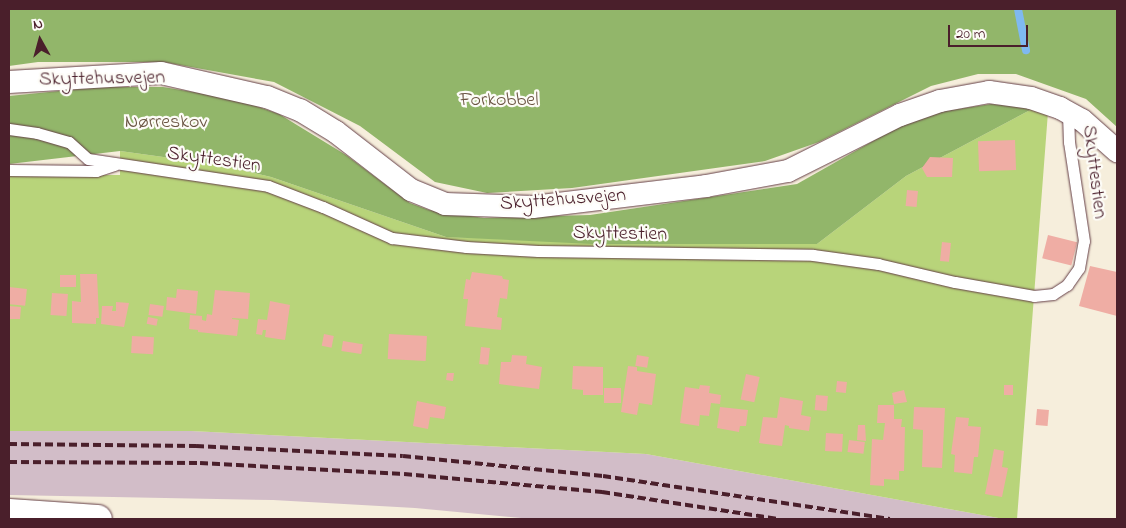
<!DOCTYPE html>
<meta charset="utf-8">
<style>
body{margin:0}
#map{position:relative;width:1126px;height:528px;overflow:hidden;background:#f6eedc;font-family:"Indie Flower",sans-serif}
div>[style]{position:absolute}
.industrial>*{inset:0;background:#d2bdc8}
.green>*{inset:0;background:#b8d47a}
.forest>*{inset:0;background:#92b66a}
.stream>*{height:8px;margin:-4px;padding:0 4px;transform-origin:4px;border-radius:4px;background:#7fb9f0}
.building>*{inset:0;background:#efada4;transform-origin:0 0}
.roads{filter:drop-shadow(0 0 1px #643e46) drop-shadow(0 0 1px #643e46)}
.lane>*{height:11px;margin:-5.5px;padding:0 5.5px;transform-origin:5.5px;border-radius:5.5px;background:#fff}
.street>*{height:22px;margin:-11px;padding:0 11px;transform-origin:11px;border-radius:11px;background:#fff}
.secondary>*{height:28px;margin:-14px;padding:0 14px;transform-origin:14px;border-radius:14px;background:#fff}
.rail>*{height:4px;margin-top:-2px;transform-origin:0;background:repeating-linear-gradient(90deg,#4a1f2b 0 8px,transparent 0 12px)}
span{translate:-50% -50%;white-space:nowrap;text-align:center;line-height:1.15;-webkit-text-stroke:4.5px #fdfcf7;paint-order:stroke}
.street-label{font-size:20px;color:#4a1f2b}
.park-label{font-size:20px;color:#6b5543}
.frame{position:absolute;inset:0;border:10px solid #4a1f2b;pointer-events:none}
.north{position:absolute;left:15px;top:15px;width:50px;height:50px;-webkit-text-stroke:4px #fdfcf7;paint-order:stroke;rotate:353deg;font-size:14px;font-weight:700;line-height:20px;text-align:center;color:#4a1f2b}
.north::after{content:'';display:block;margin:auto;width:18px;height:22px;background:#4a1f2b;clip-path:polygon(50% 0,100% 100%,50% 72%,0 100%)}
.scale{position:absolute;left:948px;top:25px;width:80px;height:22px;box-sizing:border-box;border:2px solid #4a1f2b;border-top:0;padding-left:6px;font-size:15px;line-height:18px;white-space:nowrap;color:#4a1f2b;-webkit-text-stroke:4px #fdfcf7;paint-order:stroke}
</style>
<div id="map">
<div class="industrial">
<i style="clip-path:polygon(9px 431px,191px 431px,646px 454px,1004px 519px,532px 519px,415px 508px,273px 500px,9px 495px)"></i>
</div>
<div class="green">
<i style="clip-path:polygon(1034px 108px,1048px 112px,1017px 519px,1004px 519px,646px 454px,191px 431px,9px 431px,9px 175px,120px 175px,120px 151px,221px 165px,271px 177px,446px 237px,817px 244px,906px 176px)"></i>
</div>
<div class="forest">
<i style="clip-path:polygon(9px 9px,1117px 9px,1117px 127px,1086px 99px,1016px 74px,978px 74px,931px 86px,819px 142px,765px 161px,572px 188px,487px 193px,435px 182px,360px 126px,274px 82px,163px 62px,38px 62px,9px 66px)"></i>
<i style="clip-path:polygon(99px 87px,163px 87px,236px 99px,279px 114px,346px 155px,410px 203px,429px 210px,484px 218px,590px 215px,797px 184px,919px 115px,991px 104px,1034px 108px,906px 176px,817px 244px,593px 244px,446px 237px,271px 177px,221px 165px,120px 151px,9px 164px,9px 96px)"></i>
</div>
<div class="stream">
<i style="left:1018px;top:9px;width:42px;rotate:79deg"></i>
</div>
<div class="building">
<i style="left:1015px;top:140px;width:30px;height:37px;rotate:88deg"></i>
<i style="clip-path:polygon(930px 157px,953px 158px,952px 177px,927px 177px,922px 168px)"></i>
<i style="left:907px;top:190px;width:11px;height:16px;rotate:5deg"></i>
<i style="left:1048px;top:235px;width:30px;height:24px;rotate:14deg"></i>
<i style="left:942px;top:242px;width:9px;height:19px;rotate:6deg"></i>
<i style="clip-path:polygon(1090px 266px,1117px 272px,1117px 316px,1079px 306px)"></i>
<i style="clip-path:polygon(472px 272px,502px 276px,503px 279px,509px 280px,507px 299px,500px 298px,497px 317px,502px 318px,501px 330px,465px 326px,468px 299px,463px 299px,466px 279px,470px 280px)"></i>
<i style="clip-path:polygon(80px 274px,97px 274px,99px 318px,96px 318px,96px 324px,72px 323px,72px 301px,81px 302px)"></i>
<i style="left:60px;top:275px;width:16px;height:12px"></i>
<i style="left:9px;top:287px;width:18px;height:17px;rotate:6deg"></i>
<i style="clip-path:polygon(177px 289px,198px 291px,196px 314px,166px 310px,167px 297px,176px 298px)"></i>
<i style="clip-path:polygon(215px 290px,250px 293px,248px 319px,232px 318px,232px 319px,239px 320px,237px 336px,198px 332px,198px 330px,189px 329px,190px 315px,202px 316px,202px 320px,206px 321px,207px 314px,212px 315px)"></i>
<i style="left:52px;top:293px;width:16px;height:22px;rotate:4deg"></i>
<i style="clip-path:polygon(270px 301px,290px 305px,285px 340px,265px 337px,266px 330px,263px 330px,262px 335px,256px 334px,258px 319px,267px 320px)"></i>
<i style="clip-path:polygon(116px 302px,129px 303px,124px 327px,101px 324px,102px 306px,113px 306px,112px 311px,116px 311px)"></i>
<i style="left:150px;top:304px;width:14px;height:11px;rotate:8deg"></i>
<i style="clip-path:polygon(9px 306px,21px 307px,20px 319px,9px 319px)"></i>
<i style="left:148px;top:317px;width:10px;height:7px;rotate:11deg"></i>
<i style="left:324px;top:334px;width:10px;height:12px;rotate:11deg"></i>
<i style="left:389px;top:334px;width:38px;height:25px;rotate:3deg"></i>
<i style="left:132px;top:336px;width:22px;height:17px;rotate:3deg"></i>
<i style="left:343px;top:341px;width:20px;height:10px;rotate:9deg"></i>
<i style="left:481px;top:347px;width:9px;height:17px;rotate:6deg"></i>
<i style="clip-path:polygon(512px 355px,527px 356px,526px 364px,542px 367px,539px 389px,499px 384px,501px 362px,511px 362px)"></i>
<i style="left:637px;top:355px;width:12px;height:11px;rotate:9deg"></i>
<i style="clip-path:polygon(573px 366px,603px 367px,603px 395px,583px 395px,583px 390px,572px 389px)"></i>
<i style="clip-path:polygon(628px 366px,637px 367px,637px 371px,656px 374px,652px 405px,639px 403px,637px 415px,621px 412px)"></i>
<i style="clip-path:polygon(447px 373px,454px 373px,453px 381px,446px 380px)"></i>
<i style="left:746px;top:374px;width:14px;height:26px;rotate:12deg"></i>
<i style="left:837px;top:381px;width:10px;height:11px;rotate:6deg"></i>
<i style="clip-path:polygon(700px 385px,710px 386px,709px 393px,721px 395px,720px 404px,711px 403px,709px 416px,700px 415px,699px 426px,680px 423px,685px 387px,699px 389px)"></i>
<i style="left:1004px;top:385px;width:9px;height:10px"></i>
<i style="left:604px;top:388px;width:17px;height:15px"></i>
<i style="clip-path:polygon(904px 390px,907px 402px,894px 404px,892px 393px)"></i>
<i style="left:816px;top:395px;width:12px;height:15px;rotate:5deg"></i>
<i style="clip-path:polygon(780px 397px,803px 401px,801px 415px,811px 417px,809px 431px,789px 428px,789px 426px,785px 425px,782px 446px,759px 443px,763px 417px,777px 418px)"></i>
<i style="clip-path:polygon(417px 401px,446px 407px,444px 419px,430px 417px,428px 429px,413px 426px)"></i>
<i style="clip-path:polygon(878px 405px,894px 405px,894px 419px,902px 419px,901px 427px,905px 427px,904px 471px,899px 471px,899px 480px,884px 479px,884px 486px,870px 485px,872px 439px,883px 440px,885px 423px,877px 423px)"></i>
<i style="clip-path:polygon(720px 407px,748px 410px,746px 426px,740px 426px,739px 432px,717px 428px)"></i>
<i style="clip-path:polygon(914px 407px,945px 408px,942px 468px,922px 467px,923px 430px,913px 429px)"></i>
<i style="left:1037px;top:409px;width:12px;height:16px;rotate:5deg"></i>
<i style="clip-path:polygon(956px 417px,969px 418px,968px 426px,981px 427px,978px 457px,974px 457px,972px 474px,954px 472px,955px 455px,951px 454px)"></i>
<i style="clip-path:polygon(858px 425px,865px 425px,866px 441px,857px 440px)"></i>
<i style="left:826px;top:433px;width:17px;height:18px;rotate:3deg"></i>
<i style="left:849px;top:440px;width:16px;height:12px;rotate:7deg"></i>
<i style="clip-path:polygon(994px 449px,1004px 451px,1002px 467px,1008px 468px,1002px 497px,985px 494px)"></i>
</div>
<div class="roads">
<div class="lane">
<i style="left:9px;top:129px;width:28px;rotate:8deg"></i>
<i style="left:37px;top:133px;width:33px;rotate:16deg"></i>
<i style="left:69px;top:142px;width:25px;rotate:42deg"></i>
<i style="left:88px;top:159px;width:182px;rotate:8.5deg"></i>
<i style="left:268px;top:186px;width:59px;rotate:20.9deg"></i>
<i style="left:323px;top:207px;width:76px;rotate:24.2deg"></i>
<i style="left:392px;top:238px;width:75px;rotate:6.9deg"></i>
<i style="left:466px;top:247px;width:72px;rotate:3.2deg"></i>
<i style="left:538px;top:251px;width:275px;rotate:0.8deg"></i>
<i style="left:813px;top:255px;width:66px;rotate:7.9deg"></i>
<i style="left:878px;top:264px;width:79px;rotate:13.2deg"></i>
<i style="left:955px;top:282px;width:80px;rotate:10deg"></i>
<i style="left:1034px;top:296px;width:19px;rotate:-6deg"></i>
<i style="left:1053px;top:294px;width:17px;rotate:-33deg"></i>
<i style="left:1067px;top:285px;width:21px;rotate:-55deg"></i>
<i style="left:1079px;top:268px;width:27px;rotate:-80deg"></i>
<i style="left:1084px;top:241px;width:100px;rotate:-98.6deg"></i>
<i style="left:1069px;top:142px;width:29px;rotate:-92deg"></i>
<i style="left:9px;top:170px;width:87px;rotate:0.7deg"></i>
<i style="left:96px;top:171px;width:19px;rotate:-18deg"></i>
</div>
<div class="street">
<i style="left:9px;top:82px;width:152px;rotate:-3.4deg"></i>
<i style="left:161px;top:73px;width:109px;rotate:12.8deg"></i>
<i style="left:267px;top:97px;width:35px;rotate:22deg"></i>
<i style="left:300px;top:110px;width:42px;rotate:31.4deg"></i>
<i style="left:336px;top:132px;width:95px;rotate:37.7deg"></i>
<i style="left:411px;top:190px;width:37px;rotate:22deg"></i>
<i style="left:445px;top:204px;width:88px;rotate:2deg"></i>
<i style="left:533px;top:207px;width:174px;rotate:-6.9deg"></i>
<i style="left:706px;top:186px;width:83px;rotate:-10.4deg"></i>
<i style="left:788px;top:171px;width:125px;rotate:-26.6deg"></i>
<i style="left:900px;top:115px;width:42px;rotate:-19.3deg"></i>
<i style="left:940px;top:101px;width:50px;rotate:-10.4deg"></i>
<i style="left:989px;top:92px;width:42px;rotate:8.1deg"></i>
<i style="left:1031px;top:98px;width:31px;rotate:19deg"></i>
<i style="left:1060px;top:108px;width:25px;rotate:29deg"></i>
<i style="left:1082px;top:120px;width:47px;rotate:41.5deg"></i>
</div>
<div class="secondary">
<i style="left:9px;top:513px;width:89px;rotate:3.9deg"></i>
</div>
</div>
<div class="rail">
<i style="left:9px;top:444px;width:187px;rotate:0.6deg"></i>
<i style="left:196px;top:446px;width:207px;rotate:2.8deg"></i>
<i style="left:403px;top:456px;width:201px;rotate:5.7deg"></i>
<i style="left:603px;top:476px;width:290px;rotate:8.5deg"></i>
<i style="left:9px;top:462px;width:191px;rotate:0.3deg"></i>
<i style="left:200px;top:463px;width:204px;rotate:3.1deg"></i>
<i style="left:404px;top:474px;width:199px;rotate:5.2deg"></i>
<i style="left:602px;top:492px;width:178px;rotate:8.7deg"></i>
</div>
<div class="street-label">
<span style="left:102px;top:79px;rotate:-1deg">Skyttehusvejen</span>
<span style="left:214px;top:160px;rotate:8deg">Skyttestien</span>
<span style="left:1094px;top:172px;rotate:83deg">Skyttestien</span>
<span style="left:563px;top:200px;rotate:-4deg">Skyttehusvejen</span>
<span style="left:620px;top:234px;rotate:1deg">Skyttestien</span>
</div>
<div class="park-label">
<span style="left:499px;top:100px">Forkobbel</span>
<span style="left:166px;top:122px">Nørreskov</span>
</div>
<div class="frame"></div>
<div class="north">N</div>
<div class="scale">20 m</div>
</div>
